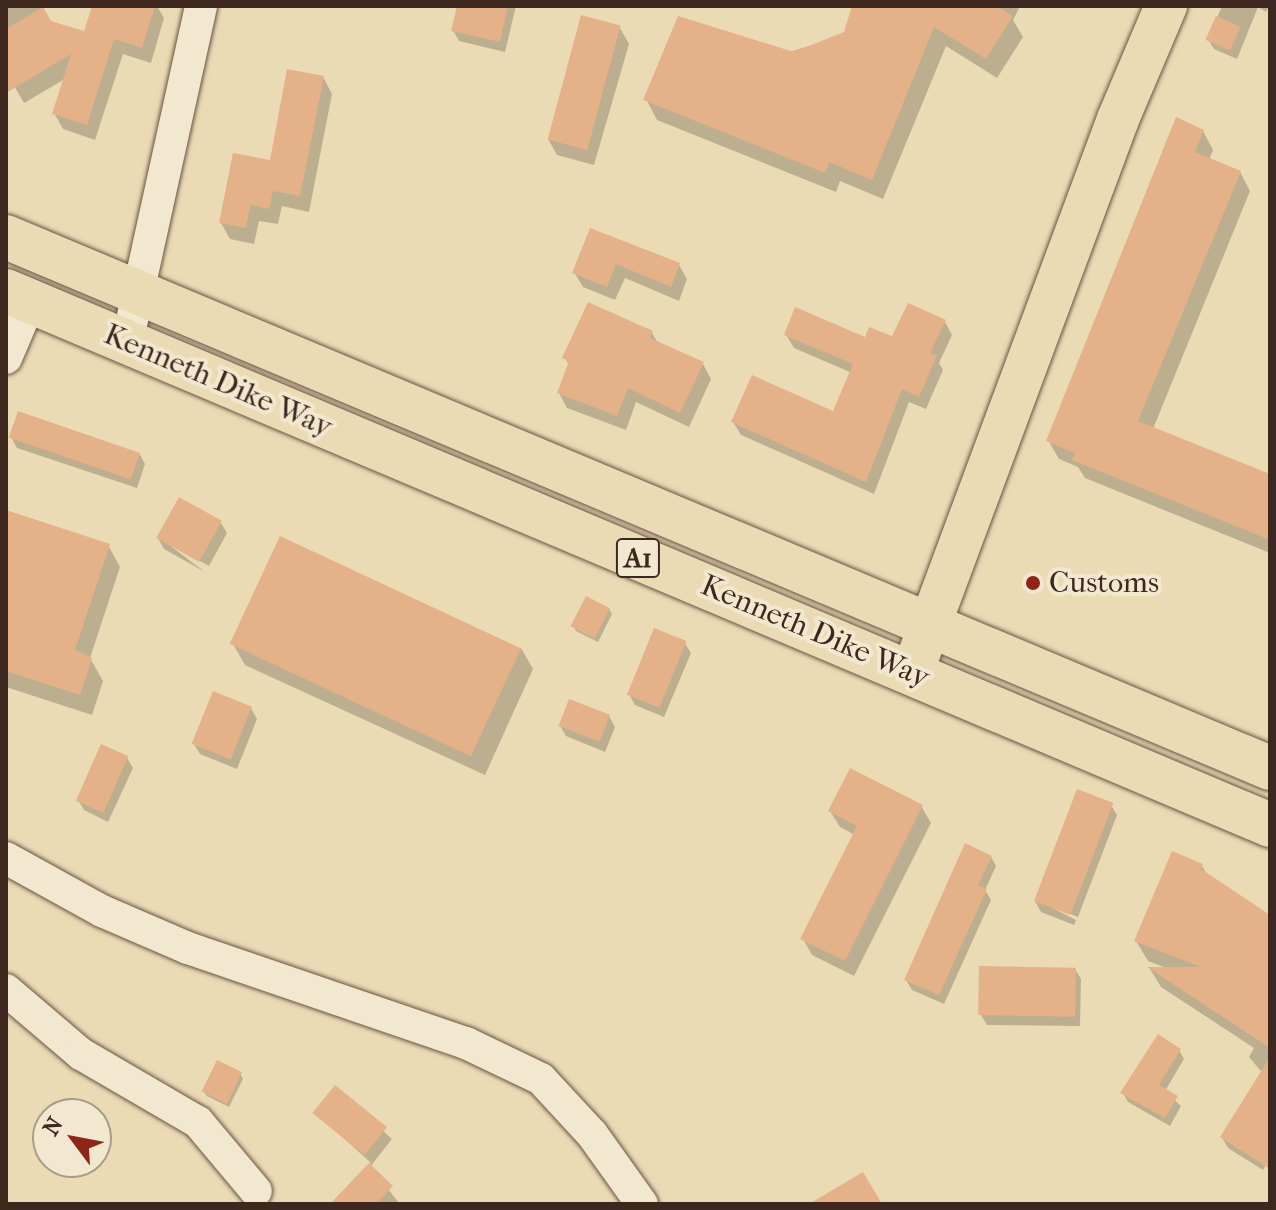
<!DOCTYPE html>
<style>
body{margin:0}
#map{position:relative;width:1276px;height:1210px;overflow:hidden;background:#ebdbb5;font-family:"IM FELL French Canon",serif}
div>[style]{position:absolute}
.shadow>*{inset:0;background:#0003}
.building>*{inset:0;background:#e4b188;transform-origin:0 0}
.roads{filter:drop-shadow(0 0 2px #695444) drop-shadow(0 0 2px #695444)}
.minor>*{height:32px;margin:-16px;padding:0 16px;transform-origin:16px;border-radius:16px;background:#f2e8cf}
.major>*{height:42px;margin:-21px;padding:0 21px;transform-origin:21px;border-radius:21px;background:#ebdbb5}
.highway>*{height:44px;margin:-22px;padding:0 22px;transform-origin:22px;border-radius:22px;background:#ebdbb5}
.dots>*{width:22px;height:22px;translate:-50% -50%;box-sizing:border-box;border:4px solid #f2e8cf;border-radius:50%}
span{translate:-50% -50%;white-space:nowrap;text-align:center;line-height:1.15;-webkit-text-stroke:8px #f2e8cf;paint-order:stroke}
.shield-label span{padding:2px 6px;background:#f2e8cf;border:2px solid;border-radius:6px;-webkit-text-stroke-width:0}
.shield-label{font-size:28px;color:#3e271f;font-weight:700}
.street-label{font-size:30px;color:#3e271f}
.poi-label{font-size:30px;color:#3e271f}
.left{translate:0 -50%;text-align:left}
.frame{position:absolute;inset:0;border:8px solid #3e271f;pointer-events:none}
.north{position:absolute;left:32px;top:1098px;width:80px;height:80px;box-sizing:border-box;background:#f2e8cf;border:2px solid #aa9b89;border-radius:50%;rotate:302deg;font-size:22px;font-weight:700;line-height:32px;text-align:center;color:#3e271f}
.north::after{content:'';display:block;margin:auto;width:28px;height:36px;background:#8f2418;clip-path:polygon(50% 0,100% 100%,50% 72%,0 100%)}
</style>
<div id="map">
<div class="shadow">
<i style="clip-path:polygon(6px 6px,42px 6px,51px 23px,85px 34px,94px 6px,157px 6px,164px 18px,151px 63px,123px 54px,95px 140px,63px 129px,54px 113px,65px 79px,24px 103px,6px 72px)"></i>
<i style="clip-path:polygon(459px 6px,516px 6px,505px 52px,459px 41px,453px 30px)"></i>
<i style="clip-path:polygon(854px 6px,1020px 6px,1013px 20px,1023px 37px,997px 78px,946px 46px,883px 199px,840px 181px,836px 192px,657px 120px,646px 99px,846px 34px)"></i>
<i style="clip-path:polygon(1222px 6px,1269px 6px,1266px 12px,1258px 7px,1237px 59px,1214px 49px,1208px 39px)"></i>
<i style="clip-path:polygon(620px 28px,629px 44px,594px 165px,557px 155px,548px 139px)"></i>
<i style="clip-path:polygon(323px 77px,332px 94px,309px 212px,282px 206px,278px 224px,259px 221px,254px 244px,230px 239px,221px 223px,271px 162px)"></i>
<i style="clip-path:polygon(1203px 131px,1213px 150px,1209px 160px,1240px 172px,1250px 191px,1153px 429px,1270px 476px,1270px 553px,1085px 478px,1078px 467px,1059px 459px,1048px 440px)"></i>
<i style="clip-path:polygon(591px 231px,679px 265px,687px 279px,679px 301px,625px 278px,615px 300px,583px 287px,574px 272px)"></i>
<i style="clip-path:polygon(945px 322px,952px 335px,939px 363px,943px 370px,926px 409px,909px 402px,874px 494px,741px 435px,733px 422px,834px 414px,852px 373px,794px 348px,786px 335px,892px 339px)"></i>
<i style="clip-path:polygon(652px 333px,658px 343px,703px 364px,711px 379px,689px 427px,636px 402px,626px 430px,567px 408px,559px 393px,569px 365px,565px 358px)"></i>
<i style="clip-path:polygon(11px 437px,139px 453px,145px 464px,137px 488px,17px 448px)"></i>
<i style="clip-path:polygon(6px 512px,108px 545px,120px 567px,90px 658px,103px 681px,92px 715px,6px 687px)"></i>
<i style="clip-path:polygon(221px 523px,227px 533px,209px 566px,164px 541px,205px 572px,164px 549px,158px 538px)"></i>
<i style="clip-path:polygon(609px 609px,612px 614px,598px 642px,576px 631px,574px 627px)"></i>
<i style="clip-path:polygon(684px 642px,691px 653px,664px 717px,635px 705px,629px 694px)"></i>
<i style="clip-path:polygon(233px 644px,521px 648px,533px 669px,485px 775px,245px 665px)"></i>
<i style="clip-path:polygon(251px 708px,257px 719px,237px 769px,200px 754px,194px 744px)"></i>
<i style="clip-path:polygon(609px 716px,615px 727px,605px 752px,566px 736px,560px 726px)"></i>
<i style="clip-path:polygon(127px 758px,133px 768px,108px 822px,84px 810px,78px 800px)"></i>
<i style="clip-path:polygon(1111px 805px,1117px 815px,1078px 917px,1041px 902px,1076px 920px,1074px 925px,1041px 912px,1035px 901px)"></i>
<i style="clip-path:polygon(921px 806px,931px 823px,854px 976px,812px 955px,803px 939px,855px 835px,840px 827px,830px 811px)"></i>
<i style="clip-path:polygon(991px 857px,996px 866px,985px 890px,991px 900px,944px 1004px,912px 990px,906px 980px)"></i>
<i style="clip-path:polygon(1202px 866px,1208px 876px,1270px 917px,1270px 1082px,1249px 1057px,1254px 1048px,1161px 987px,1150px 969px,1169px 969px,1148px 961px,1136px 941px)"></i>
<i style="clip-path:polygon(1075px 969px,1081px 979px,1080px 1026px,987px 1025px,981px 1015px)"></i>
<i style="clip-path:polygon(1179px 1050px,1184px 1059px,1165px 1091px,1181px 1106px,1170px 1126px,1128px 1102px,1123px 1093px)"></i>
<i style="clip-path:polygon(240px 1074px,243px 1079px,229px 1107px,207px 1096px,204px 1092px)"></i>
<i style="clip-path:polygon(336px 1088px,392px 1139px,370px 1167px,400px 1204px,333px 1204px,371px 1163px,316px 1113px)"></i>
<i style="clip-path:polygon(1270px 1128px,1270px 1158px,1263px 1170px,1228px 1148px,1222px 1137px)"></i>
</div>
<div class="building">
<i style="clip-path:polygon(92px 6px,155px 6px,142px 48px,114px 39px,87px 125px,52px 114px,71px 54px,6px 93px,6px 29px,43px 7px,51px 21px,84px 31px)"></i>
<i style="clip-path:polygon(457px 6px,508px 6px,500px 42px,451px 31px)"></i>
<i style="clip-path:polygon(852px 6px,997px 6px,1013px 16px,986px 59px,934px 27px,872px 180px,829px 162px,825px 173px,643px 100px,678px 16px,794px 52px,844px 32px)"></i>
<i style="left:581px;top:15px;width:41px;height:129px;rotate:15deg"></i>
<i style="left:1216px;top:16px;width:27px;height:26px;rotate:24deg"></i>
<i style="clip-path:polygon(287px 69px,324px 76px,300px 196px,273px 191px,269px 209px,250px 205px,246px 228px,219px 223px,233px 153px,270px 160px)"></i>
<i style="clip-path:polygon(1176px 117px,1204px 130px,1195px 152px,1241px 171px,1138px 421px,1270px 474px,1270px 540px,1072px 460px,1075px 453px,1046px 441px)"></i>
<i style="clip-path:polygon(590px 228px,680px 263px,671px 287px,616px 264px,607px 287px,572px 273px)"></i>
<i style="clip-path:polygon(588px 302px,653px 331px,650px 338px,704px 362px,680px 413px,628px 388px,617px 416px,557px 393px,569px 361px,562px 358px)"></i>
<i style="clip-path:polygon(908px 303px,946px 320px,930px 353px,937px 355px,919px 397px,902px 389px,866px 482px,731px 422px,752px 375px,833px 411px,853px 364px,784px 335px,795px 307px,865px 337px,869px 327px,892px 336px)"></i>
<i style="left:18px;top:411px;width:129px;height:28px;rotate:19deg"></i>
<i style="left:179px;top:497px;width:49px;height:47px;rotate:29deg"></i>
<i style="clip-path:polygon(6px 510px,110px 544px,75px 650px,92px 658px,80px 695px,6px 671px)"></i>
<i style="left:280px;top:536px;width:266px;height:119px;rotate:25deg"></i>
<i style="left:586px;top:596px;width:27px;height:34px;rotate:27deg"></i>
<i style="left:654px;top:628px;width:35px;height:72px;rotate:22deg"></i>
<i style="left:213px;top:691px;width:42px;height:57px;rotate:22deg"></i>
<i style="left:569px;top:699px;width:44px;height:29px;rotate:21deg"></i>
<i style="left:101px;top:744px;width:30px;height:62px;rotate:24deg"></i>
<i style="clip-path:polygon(850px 768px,923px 805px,845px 961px,800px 939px,857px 826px,828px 811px)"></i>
<i style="left:1077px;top:789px;width:39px;height:120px;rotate:21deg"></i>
<i style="clip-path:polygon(965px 843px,992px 856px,978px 885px,987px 889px,939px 995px,904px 980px)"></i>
<i style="clip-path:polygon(1172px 851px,1203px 864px,1201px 869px,1270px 915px,1270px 1048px,1147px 967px,1201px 967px,1134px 941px)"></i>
<i style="left:979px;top:966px;width:97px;height:49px;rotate:1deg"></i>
<i style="clip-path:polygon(1158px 1034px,1181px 1049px,1159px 1085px,1178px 1096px,1165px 1118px,1120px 1093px)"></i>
<i style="clip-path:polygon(1270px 1057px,1270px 1169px,1220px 1137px)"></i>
<i style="left:217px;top:1060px;width:28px;height:35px;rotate:26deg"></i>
<i style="left:335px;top:1085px;width:67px;height:36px;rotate:39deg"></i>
<i style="clip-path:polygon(369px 1163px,393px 1186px,376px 1204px,330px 1204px)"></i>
<i style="clip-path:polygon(863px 1172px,882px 1204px,809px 1204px)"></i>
</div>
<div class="roads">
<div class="minor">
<i style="left:127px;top:343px;width:345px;rotate:-77.6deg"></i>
<i style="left:6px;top:358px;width:61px;rotate:-66.8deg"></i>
<i style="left:6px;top:858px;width:110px;rotate:28.9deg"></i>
<i style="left:102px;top:911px;width:94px;rotate:23.3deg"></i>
<i style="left:188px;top:948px;width:294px;rotate:18.9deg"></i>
<i style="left:466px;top:1043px;width:83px;rotate:25.6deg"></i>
<i style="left:541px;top:1079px;width:75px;rotate:47.2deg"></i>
<i style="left:592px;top:1134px;width:86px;rotate:54.5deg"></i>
<i style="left:6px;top:990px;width:99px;rotate:40.5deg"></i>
<i style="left:81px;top:1054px;width:135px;rotate:30.2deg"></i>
<i style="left:198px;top:1122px;width:90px;rotate:50deg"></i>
</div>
<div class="major">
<i style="left:912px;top:673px;width:591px;rotate:-69.6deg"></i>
<i style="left:1118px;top:119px;width:123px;rotate:-67deg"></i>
</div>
<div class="highway">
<i style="left:6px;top:237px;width:1371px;rotate:22.79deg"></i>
<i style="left:6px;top:291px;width:1372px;rotate:22.9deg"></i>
</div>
</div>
<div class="dots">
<i style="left:1033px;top:583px;background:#8f2418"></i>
</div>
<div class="shield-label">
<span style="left:638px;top:558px">A1</span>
</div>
<div class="street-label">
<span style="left:218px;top:381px;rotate:23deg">Kenneth Dike Way</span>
<span style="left:815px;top:632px;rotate:23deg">Kenneth Dike Way</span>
</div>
<div class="poi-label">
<span class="left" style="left:1049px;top:583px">Customs</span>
</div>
<div class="frame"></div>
<div class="north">N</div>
</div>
